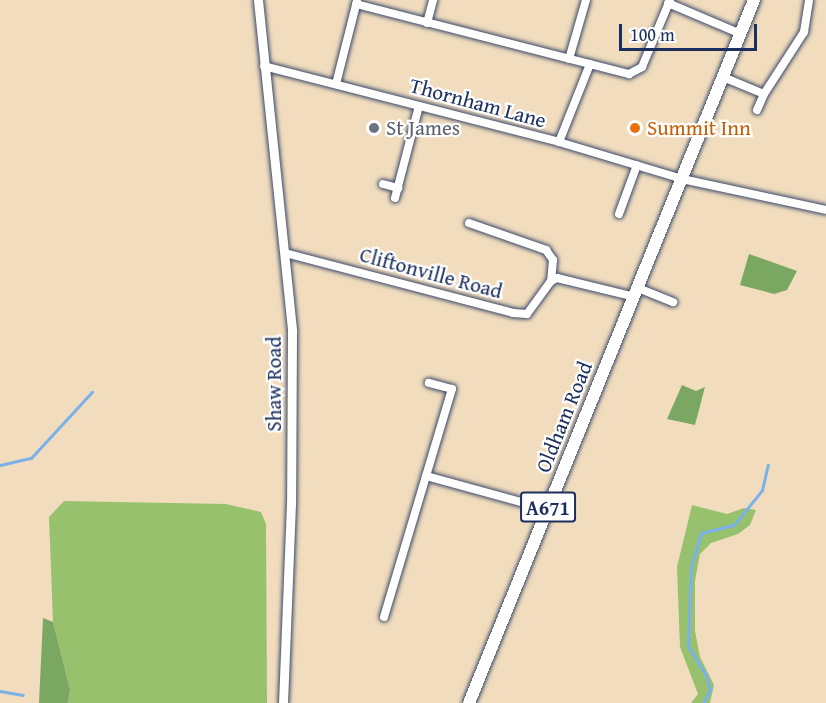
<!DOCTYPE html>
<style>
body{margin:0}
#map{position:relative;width:826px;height:703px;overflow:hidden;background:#f1ddbd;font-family:"Gentium Book Plus",serif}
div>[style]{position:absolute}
.green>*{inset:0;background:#98c16e}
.forest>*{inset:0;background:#7aa761}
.stream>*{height:3px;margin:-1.5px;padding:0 1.5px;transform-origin:1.5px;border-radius:1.5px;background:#7bb1e9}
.roads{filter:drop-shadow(0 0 2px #3b496c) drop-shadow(0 0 2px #3b496c)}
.minor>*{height:8px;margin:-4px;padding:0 4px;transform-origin:4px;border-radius:4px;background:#fff}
.tertiary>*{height:9px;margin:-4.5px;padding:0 4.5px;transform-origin:4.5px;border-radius:4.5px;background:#fff}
.primary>*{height:12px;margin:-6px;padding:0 6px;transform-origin:6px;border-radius:6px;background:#fff}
.dots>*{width:16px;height:16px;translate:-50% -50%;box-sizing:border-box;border:3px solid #fff;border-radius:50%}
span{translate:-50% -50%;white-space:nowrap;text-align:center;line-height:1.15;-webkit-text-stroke:4.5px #fff;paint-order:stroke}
.shield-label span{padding:2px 4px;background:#fff;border:2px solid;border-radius:4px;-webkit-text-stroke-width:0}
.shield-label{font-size:20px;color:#1b2f5e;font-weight:700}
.street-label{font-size:21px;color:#1b2f5e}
.worship-label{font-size:21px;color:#5b616d}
.left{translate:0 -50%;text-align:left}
.food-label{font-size:21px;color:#c56008}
.scale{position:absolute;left:619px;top:24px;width:138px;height:27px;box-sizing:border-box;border:3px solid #1b2f5e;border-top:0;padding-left:8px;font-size:18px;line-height:21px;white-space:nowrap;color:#1b2f5e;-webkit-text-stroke:4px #fff;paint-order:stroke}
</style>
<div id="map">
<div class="green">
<i style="clip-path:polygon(64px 501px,226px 504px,261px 512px,266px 524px,267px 703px,68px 703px,70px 689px,53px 622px,49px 517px)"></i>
<i style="clip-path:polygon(692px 505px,727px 514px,744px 508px,756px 510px,750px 525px,738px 534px,711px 543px,700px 554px,695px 581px,695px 631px,700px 657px,714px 685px,710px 703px,691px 703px,698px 694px,680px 647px,677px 567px)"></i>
</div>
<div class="forest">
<i style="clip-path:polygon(749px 254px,797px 271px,787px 290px,774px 294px,740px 285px)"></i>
<i style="clip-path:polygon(682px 385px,696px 391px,705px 387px,695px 425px,667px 419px)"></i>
<i style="clip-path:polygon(43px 618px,53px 622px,70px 689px,68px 703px,39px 703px)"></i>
</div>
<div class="stream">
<i style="left:0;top:465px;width:32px;rotate:-13deg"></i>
<i style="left:31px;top:458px;width:90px;rotate:-47.3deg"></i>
<i style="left:0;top:691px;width:23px;rotate:10deg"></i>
<i style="left:703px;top:703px;width:15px;rotate:-62deg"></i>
<i style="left:710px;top:690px;width:16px;rotate:-105deg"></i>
<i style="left:706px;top:675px;width:34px;rotate:-122deg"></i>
<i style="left:688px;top:646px;width:80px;rotate:-87.9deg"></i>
<i style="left:691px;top:566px;width:34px;rotate:-73deg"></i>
<i style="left:701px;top:533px;width:34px;rotate:-14deg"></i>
<i style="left:734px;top:525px;width:45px;rotate:-51.3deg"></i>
<i style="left:762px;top:490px;width:26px;rotate:-77deg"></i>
</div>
<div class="roads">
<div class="minor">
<i style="left:668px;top:3px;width:79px;rotate:23deg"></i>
<i style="left:356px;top:4px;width:282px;rotate:14.4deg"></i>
<i style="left:629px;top:74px;width:15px;rotate:-28deg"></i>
<i style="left:642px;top:67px;width:73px;rotate:-67.3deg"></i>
<i style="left:427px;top:23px;width:24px;rotate:-75deg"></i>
<i style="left:569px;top:59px;width:61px;rotate:-73.9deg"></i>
<i style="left:264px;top:66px;width:305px;rotate:14.4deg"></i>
<i style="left:559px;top:142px;width:128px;rotate:16.7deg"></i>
<i style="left:682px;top:179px;width:147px;rotate:12.1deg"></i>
<i style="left:723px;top:77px;width:44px;rotate:22.5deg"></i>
<i style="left:764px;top:94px;width:74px;rotate:-57.2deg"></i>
<i style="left:804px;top:32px;width:32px;rotate:-81deg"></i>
<i style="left:336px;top:84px;width:86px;rotate:-75.8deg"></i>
<i style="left:757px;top:110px;width:17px;rotate:-66deg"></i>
<i style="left:559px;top:142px;width:84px;rotate:-68.3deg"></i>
<i style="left:383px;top:184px;width:16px;rotate:15deg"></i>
<i style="left:395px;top:198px;width:95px;rotate:-75.4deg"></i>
<i style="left:619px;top:214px;width:52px;rotate:-69.8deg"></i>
<i style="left:469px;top:223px;width:82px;rotate:19.3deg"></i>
<i style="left:546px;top:250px;width:12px;rotate:55deg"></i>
<i style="left:553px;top:260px;width:21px;rotate:95deg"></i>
<i style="left:551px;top:281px;width:7px;rotate:-27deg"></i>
<i style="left:557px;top:278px;width:80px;rotate:13.7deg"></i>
<i style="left:285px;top:253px;width:236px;rotate:14.7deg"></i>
<i style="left:513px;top:313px;width:14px;rotate:4deg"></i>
<i style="left:527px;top:314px;width:41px;rotate:-54deg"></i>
<i style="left:638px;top:288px;width:38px;rotate:22deg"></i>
<i style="left:426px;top:476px;width:125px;rotate:15.3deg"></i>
<i style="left:384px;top:617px;width:238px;rotate:-73.4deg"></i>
<i style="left:452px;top:389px;width:24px;rotate:-165deg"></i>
</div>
<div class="tertiary">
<i style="left:258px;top:0;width:333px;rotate:84.1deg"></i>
<i style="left:292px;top:331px;width:173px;rotate:90.3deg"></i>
<i style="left:291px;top:504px;width:199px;rotate:92.3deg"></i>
</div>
<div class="primary">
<i style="left:469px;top:703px;width:759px;rotate:-67.93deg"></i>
</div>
</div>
<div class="dots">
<i style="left:374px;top:128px;background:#6b7280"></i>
<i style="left:635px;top:128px;background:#e8710a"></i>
</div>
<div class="shield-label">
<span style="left:548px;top:507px">A671</span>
</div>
<div class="street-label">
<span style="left:478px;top:103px;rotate:15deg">Thornham Lane</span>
<span style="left:431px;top:273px;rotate:15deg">Cliftonville Road</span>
<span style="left:274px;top:384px;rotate:-90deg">Shaw Road</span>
<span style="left:564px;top:417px;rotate:-68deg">Oldham Road</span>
</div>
<div class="worship-label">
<span class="left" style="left:386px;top:128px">St James</span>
</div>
<div class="food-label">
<span class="left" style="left:647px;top:128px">Summit Inn</span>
</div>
<div class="scale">100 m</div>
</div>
